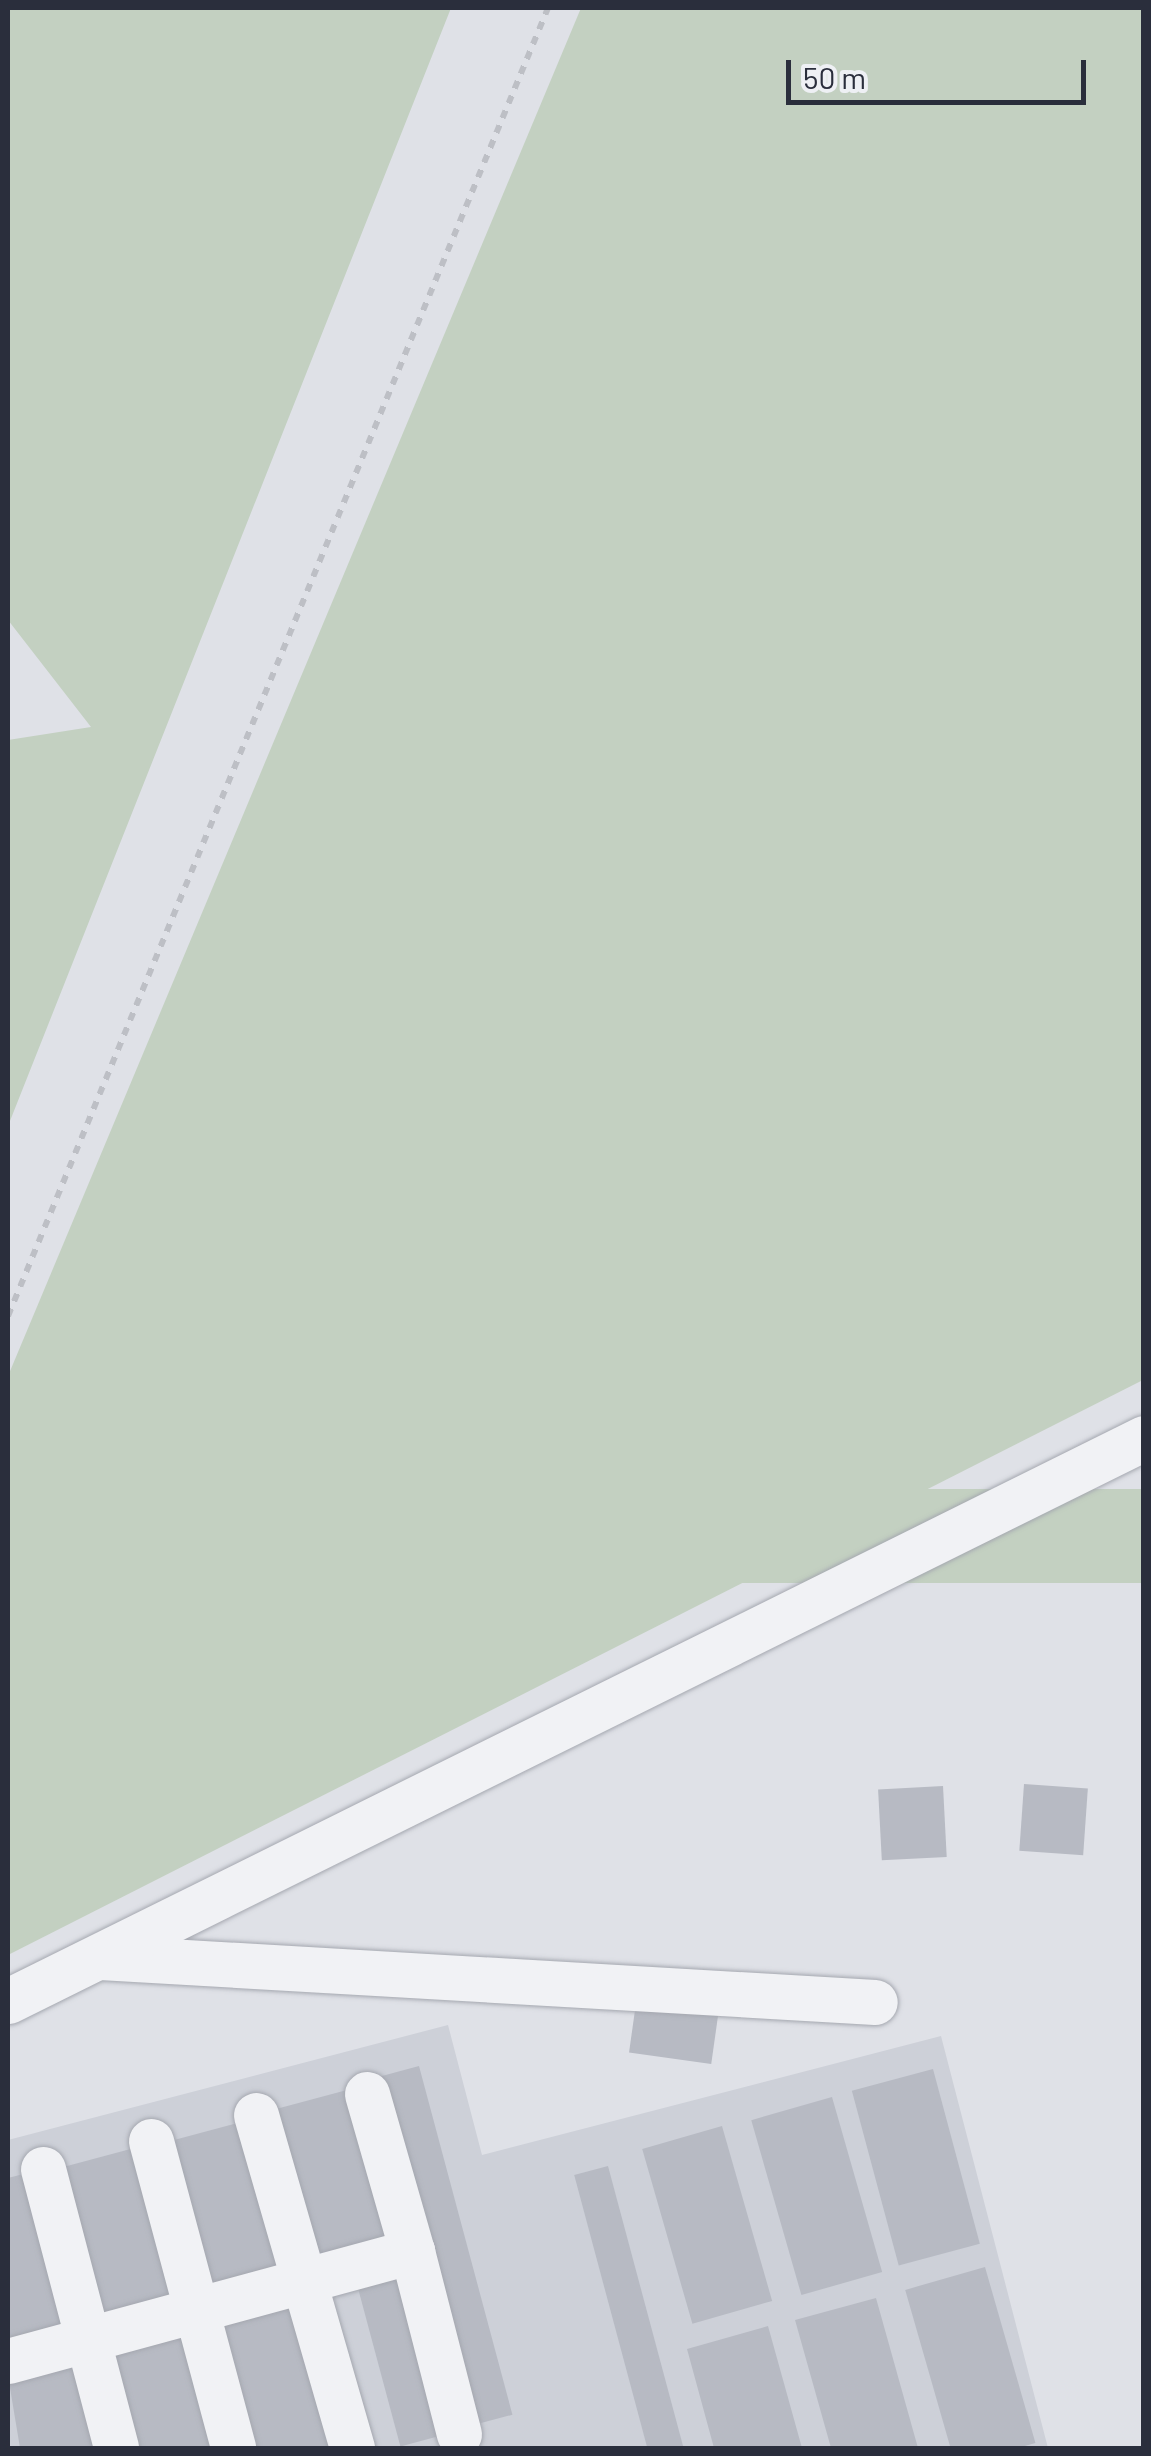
<!DOCTYPE html>
<style>
body{margin:0}
#map{position:relative;width:1151px;height:2456px;overflow:hidden;background:#dfe1e7;font-family:Barlow,sans-serif}
div>[style]{position:absolute}
.built>*{inset:0;background:#cdd0d8}
.green>*{inset:0;background:#c3d0c1;transform-origin:0 0}
.building>*{inset:0;background:#b7bac3;transform-origin:0 0}
.path>*{height:6px;margin-top:-3px;transform-origin:0;background:repeating-linear-gradient(90deg,#bdbfc5 0 8px,transparent 0 16px)}
.roads{filter:drop-shadow(0 0 2px #a5a8b0) drop-shadow(0 0 2px #a5a8b0)}
.minor>*{height:45px;margin:-22.5px;padding:0 22.5px;transform-origin:22.5px;border-radius:22.5px;background:#f1f2f5}
span{translate:-50% -50%;white-space:nowrap;text-align:center;line-height:1.15;-webkit-text-stroke:10px #eef0f4;paint-order:stroke}
.frame{position:absolute;inset:0;border:10px solid #2a2e3c;pointer-events:none}
.scale{position:absolute;left:786px;top:60px;width:300px;height:45px;box-sizing:border-box;border:5px solid #2a2e3c;border-top:0;padding-left:12px;font-size:30px;line-height:35px;white-space:nowrap;color:#2a2e3c;-webkit-text-stroke:8px #eef0f4;paint-order:stroke}
</style>
<div id="map">
<div class="built">
<i style="clip-path:polygon(448px 2025px,482px 2155px,941px 2036px,1048px 2448px,8px 2448px,8px 2140px)"></i>
</div>
<div class="green">
<i style="clip-path:polygon(8px 8px,451px 8px,8px 1126px,8px 740px,91px 727px,8px 620px)"></i>
<i style="clip-path:polygon(581px 8px,1143px 8px,1143px 1380px,8px 1955px,8px 1376px)"></i>
<i style="left:1143px;top:1489px;width:94px;height:1268px;rotate:90deg"></i>
</div>
<div class="building">
<i style="left:1024px;top:1784px;width:64px;height:67px;rotate:4deg"></i>
<i style="left:943px;top:1786px;width:71px;height:65px;rotate:87deg"></i>
<i style="left:636px;top:2003px;width:83px;height:50px;rotate:8deg"></i>
<i style="left:419px;top:2066px;width:361px;height:48px;rotate:75deg"></i>
<i style="left:933px;top:2069px;width:181px;height:84px;rotate:75deg"></i>
<i style="left:347px;top:2090px;width:154px;height:84px;rotate:75deg"></i>
<i style="left:832px;top:2097px;width:182px;height:84px;rotate:74deg"></i>
<i style="left:245px;top:2121px;width:154px;height:84px;rotate:75deg"></i>
<i style="left:722px;top:2126px;width:182px;height:83px;rotate:74deg"></i>
<i style="left:138px;top:2147px;width:155px;height:84px;rotate:75deg"></i>
<i style="left:608px;top:2166px;width:291px;height:35px;rotate:75deg"></i>
<i style="clip-path:polygon(35px 2171px,76px 2320px,8px 2339px,8px 2178px)"></i>
<i style="left:402px;top:2267px;width:173px;height:48px;rotate:75deg"></i>
<i style="left:985px;top:2267px;width:183px;height:83px;rotate:74deg"></i>
<i style="clip-path:polygon(876px 2298px,918px 2448px,831px 2448px,795px 2320px)"></i>
<i style="clip-path:polygon(296px 2300px,336px 2448px,249px 2448px,215px 2321px)"></i>
<i style="clip-path:polygon(768px 2326px,802px 2448px,714px 2448px,687px 2349px)"></i>
<i style="clip-path:polygon(187px 2328px,219px 2448px,132px 2448px,106px 2350px)"></i>
<i style="clip-path:polygon(83px 2356px,107px 2448px,20px 2448px,8px 2376px)"></i>
</div>
<div class="path">
<i style="left:8px;top:1316px;width:1415px;rotate:-67.57deg"></i>
</div>
<div class="roads">
<div class="minor">
<i style="left:100px;top:1957px;width:776px;rotate:3.32deg"></i>
<i style="left:8px;top:2001px;width:1268px;rotate:-26.36deg"></i>
<i style="left:367px;top:2094px;width:163px;rotate:74deg"></i>
<i style="left:256px;top:2115px;width:347px;rotate:73.9deg"></i>
<i style="left:151px;top:2141px;width:318px;rotate:75deg"></i>
<i style="left:43px;top:2169px;width:288px;rotate:75.3deg"></i>
<i style="left:8px;top:2361px;width:419px;rotate:-15.2deg"></i>
<i style="left:412px;top:2251px;width:189px;rotate:75.6deg"></i>
</div>
</div>
<div class="frame"></div>
<div class="scale">50 m</div>
</div>
